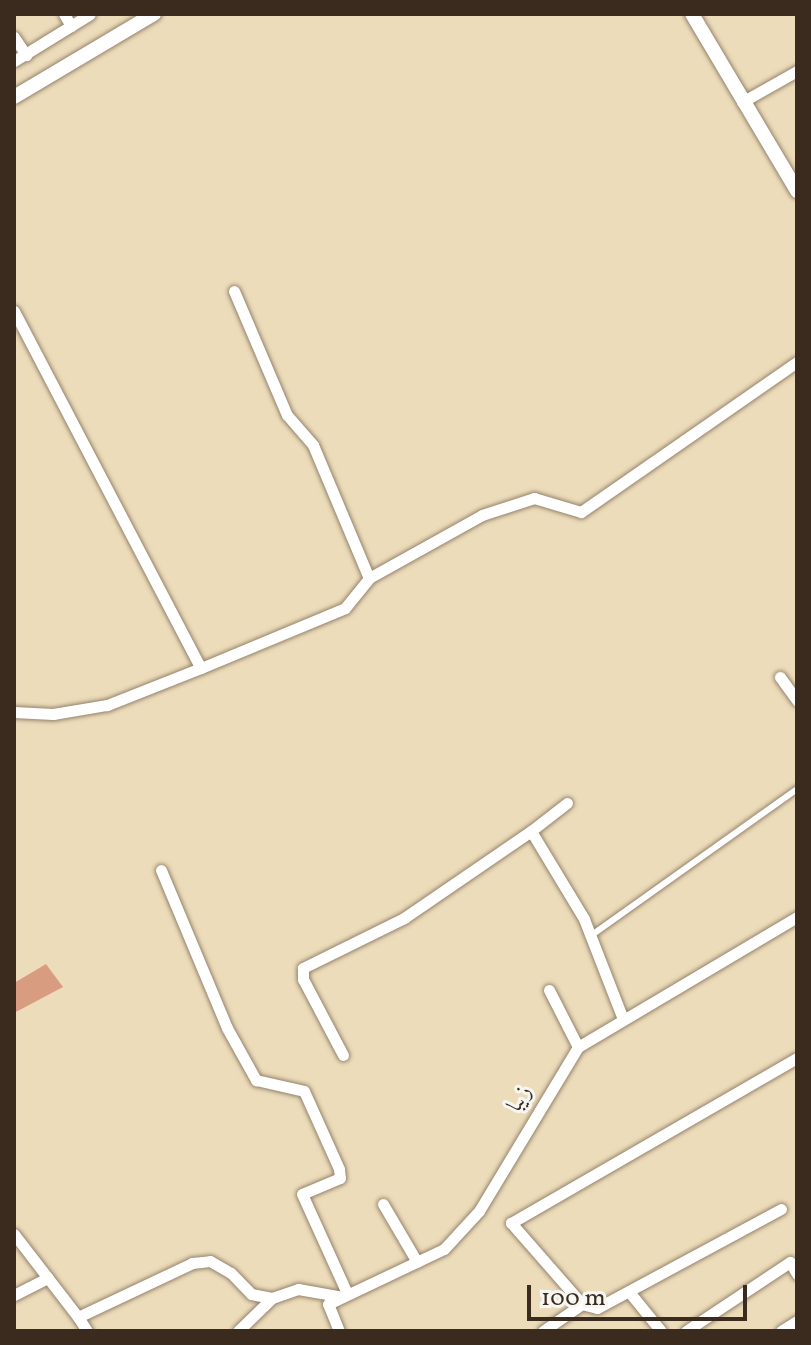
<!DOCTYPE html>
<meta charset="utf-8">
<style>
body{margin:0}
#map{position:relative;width:811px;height:1345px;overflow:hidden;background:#eddcba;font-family:Vollkorn,Amiri,serif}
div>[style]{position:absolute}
.building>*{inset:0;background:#d89d81}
.roads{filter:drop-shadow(0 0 2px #94836c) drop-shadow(0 0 2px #94836c)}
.service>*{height:6px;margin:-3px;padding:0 3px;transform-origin:3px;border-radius:3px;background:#fff}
.minor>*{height:11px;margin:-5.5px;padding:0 5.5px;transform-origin:5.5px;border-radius:5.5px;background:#fff}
.tertiary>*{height:14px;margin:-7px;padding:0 7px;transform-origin:7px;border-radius:7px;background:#fff}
span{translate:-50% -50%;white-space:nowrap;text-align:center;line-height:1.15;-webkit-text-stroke:6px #f6f6f2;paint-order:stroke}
.street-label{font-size:22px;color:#3b2a1e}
.frame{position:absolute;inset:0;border:16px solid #3b2a1e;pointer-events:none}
.scale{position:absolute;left:527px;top:1285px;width:220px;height:36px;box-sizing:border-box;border:4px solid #3b2a1e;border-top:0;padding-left:10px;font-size:24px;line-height:28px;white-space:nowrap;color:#3b2a1e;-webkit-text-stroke:6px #f6f6f2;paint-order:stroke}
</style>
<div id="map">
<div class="building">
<i style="clip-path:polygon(46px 964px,63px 987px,14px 1013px,14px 983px)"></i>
</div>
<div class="roads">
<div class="service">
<i style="left:589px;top:937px;width:255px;rotate:-35.4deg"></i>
</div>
<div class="minor">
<i style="left:64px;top:14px;width:14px;rotate:60deg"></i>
<i style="left:14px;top:37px;width:22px;rotate:56deg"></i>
<i style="left:14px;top:61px;width:89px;rotate:-31.7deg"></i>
<i style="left:742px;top:102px;width:63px;rotate:-29.4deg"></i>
<i style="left:234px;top:291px;width:135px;rotate:66.9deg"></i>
<i style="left:287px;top:415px;width:40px;rotate:49deg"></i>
<i style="left:313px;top:445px;width:144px;rotate:67.2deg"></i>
<i style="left:369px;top:578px;width:129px;rotate:-29.1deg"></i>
<i style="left:482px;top:515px;width:55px;rotate:-18.1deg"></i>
<i style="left:534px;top:498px;width:49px;rotate:16.6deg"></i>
<i style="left:581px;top:512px;width:263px;rotate:-34.8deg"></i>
<i style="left:14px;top:311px;width:403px;rotate:62.4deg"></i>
<i style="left:201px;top:668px;width:156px;rotate:-22.6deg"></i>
<i style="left:345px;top:608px;width:38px;rotate:-51deg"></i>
<i style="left:780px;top:677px;width:29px;rotate:54deg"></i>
<i style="left:14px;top:712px;width:39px;rotate:3deg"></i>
<i style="left:53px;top:714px;width:55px;rotate:-9.5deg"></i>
<i style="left:107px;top:705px;width:101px;rotate:-21.5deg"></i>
<i style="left:567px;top:803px;width:46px;rotate:142.1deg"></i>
<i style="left:531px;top:831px;width:103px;rotate:58.9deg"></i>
<i style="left:584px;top:919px;width:107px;rotate:68.7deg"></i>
<i style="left:161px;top:870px;width:171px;rotate:67.3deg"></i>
<i style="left:227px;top:1028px;width:60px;rotate:60.9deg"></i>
<i style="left:256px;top:1080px;width:49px;rotate:12.9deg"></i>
<i style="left:304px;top:1091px;width:85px;rotate:65.8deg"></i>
<i style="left:339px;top:1169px;width:9px;rotate:84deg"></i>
<i style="left:340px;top:1178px;width:41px;rotate:157.2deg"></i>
<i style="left:302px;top:1194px;width:107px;rotate:65.6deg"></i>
<i style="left:549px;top:990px;width:64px;rotate:63deg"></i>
<i style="left:343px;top:1055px;width:86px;rotate:-117.8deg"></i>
<i style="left:303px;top:979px;width:11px;rotate:-90deg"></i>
<i style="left:303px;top:968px;width:113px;rotate:-26.3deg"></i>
<i style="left:404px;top:918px;width:154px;rotate:-34.4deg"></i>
<i style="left:383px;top:1204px;width:67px;rotate:59.6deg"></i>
<i style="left:781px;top:1209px;width:209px;rotate:151.7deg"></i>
<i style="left:597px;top:1308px;width:16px;rotate:-165deg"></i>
<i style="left:582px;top:1304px;width:108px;rotate:-131.2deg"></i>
<i style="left:511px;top:1223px;width:330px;rotate:-30deg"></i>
<i style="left:14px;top:1234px;width:105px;rotate:52.4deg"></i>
<i style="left:78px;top:1317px;width:126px;rotate:-25.3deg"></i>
<i style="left:192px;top:1263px;width:18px;rotate:-6deg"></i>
<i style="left:210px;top:1261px;width:24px;rotate:30deg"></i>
<i style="left:231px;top:1273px;width:29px;rotate:46deg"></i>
<i style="left:251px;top:1294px;width:21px;rotate:11deg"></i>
<i style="left:272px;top:1298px;width:28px;rotate:-19deg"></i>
<i style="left:298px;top:1289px;width:41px;rotate:9.9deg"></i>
<i style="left:630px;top:1293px;width:49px;rotate:50.8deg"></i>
<i style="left:14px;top:1295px;width:38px;rotate:-27deg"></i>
<i style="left:78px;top:1317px;width:17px;rotate:57deg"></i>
<i style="left:238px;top:1331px;width:47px;rotate:-44.1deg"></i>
<i style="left:339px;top:1331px;width:29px;rotate:-112deg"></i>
<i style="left:328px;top:1304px;width:128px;rotate:-25.4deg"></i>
<i style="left:444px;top:1249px;width:52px;rotate:-47.4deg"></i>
<i style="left:479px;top:1211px;width:192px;rotate:-58.9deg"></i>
<i style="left:578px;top:1047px;width:255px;rotate:-30.7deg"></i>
<i style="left:543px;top:1331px;width:47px;rotate:-34.7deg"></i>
<i style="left:686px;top:1331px;width:125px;rotate:-33.6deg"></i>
<i style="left:790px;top:1262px;width:14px;rotate:60deg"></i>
<i style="left:781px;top:1331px;width:19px;rotate:-32deg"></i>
</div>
<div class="tertiary">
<i style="left:692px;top:14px;width:206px;rotate:59.3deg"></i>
<i style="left:14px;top:97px;width:163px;rotate:-30.7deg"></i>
</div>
</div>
<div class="street-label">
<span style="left:520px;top:1099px;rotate:-60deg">زیبا</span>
</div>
<div class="frame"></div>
<div class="scale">100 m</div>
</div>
